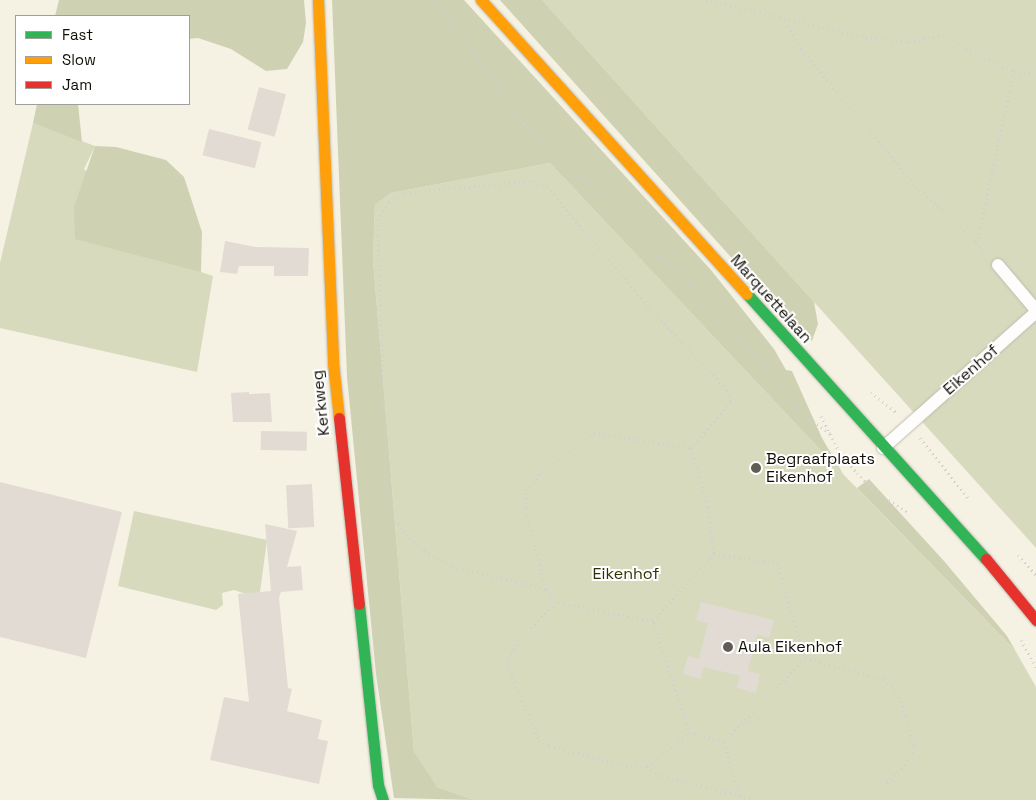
<!DOCTYPE html>
<style>
body{margin:0}
#map{position:relative;width:1036px;height:800px;overflow:hidden;background:#f5f2e4;font-family:"Space Grotesk",sans-serif}
div>[style]{position:absolute}
.green>*{inset:0;background:#d7dabd}
.forest>*{inset:0;background:#ced2b2}
.building>*{inset:0;background:#e2dbd3;transform-origin:0 0}
.path>*{height:3px;margin-top:-1.5px;transform-origin:0;background:repeating-linear-gradient(90deg,#d0d0cc 0 1px,transparent 0 5px)}
.roads{filter:drop-shadow(0 0 1px #bfbcb1) drop-shadow(0 0 1px #bfbcb1)}
.lane>*{height:12px;margin:-6px;padding:0 6px;transform-origin:6px;border-radius:6px;background:#fefdfb}
.fast>*{height:11px;margin:-5.5px;padding:0 5.5px;transform-origin:5.5px;border-radius:5.5px;background:#30b455}
.slow>*{height:11px;margin:-5.5px;padding:0 5.5px;transform-origin:5.5px;border-radius:5.5px;background:#ff9f0a}
.jam>*{height:11px;margin:-5.5px;padding:0 5.5px;transform-origin:5.5px;border-radius:5.5px;background:#e5322d}
.dots>*{width:14px;height:14px;translate:-50% -50%;box-sizing:border-box;border:2px solid #fff;border-radius:50%}
span{translate:-50% -50%;white-space:nowrap;text-align:center;line-height:1.15;-webkit-text-stroke:4px #fff;paint-order:stroke}
.street-label{font-size:16px;color:#100e06}
.poi-label{font-size:16px;color:#100e06}
.left{translate:0 -50%;text-align:left}
.park-label{font-size:16px;color:#2d3300}
.legend{position:absolute;left:15px;top:15px;width:175px;height:90px;box-sizing:border-box;background:#fff;border:1px solid #9f9f9b;margin:0;padding:6px 9px;list-style:none;font-size:15px;color:#100e06}
.legend li{display:flex;align-items:center;gap:10px;height:25px}
.legend b{width:25px;border:1px solid #9f9f9b}
</style>
<div id="map">
<div class="green">
<i style="clip-path:polygon(542px 0,1036px 0,1036px 548px,814px 302px)"></i>
<i style="clip-path:polygon(33px 123px,95px 146px,84px 169px,201px 272px,213px 276px,197px 372px,0 328px,0 263px)"></i>
<i style="clip-path:polygon(550px 163px,843px 474px,1015px 650px,1036px 687px,1036px 800px,474px 800px,437px 787px,424px 771px,414px 752px,373px 260px,375px 205px,391px 193px)"></i>
<i style="clip-path:polygon(134px 511px,267px 540px,258px 607px,246px 594px,234px 590px,222px 593px,223px 605px,216px 610px,118px 586px)"></i>
</div>
<div class="forest">
<i style="clip-path:polygon(59px 0,304px 0,306px 23px,303px 42px,287px 69px,266px 71px,231px 49px,198px 38px,189px 39px,189px 16px,55px 16px)"></i>
<i style="clip-path:polygon(332px 0,464px 0,711px 270px,774px 349px,786px 370px,792px 371px,822px 438px,843px 474px,550px 163px,391px 193px,375px 205px,373px 260px,414px 752px,437px 787px,474px 800px,394px 798px,376px 674px,347px 377px)"></i>
<i style="clip-path:polygon(500px 0,542px 0,814px 302px,818px 324px,812px 341px,790px 323px)"></i>
<i style="clip-path:polygon(37px 104px,78px 104px,82px 142px,33px 123px)"></i>
<i style="clip-path:polygon(95px 146px,116px 147px,166px 160px,184px 177px,202px 232px,201px 272px,75px 239px,74px 207px)"></i>
<i style="clip-path:polygon(869px 479px,944px 561px,1007px 636px,1015px 650px,857px 488px)"></i>
</div>
<div class="building">
<i style="left:259px;top:87px;width:28px;height:44px;rotate:15deg"></i>
<i style="left:209px;top:129px;width:54px;height:27px;rotate:14deg"></i>
<i style="clip-path:polygon(225px 241px,256px 247px,309px 248px,308px 276px,274px 276px,274px 266px,239px 266px,237px 274px,220px 272px)"></i>
<i style="clip-path:polygon(249px 392px,249px 394px,270px 393px,272px 422px,233px 422px,231px 393px)"></i>
<i style="left:261px;top:431px;width:46px;height:19px;rotate:1deg"></i>
<i style="clip-path:polygon(0 482px,122px 512px,86px 658px,0 637px)"></i>
<i style="left:312px;top:484px;width:43px;height:26px;rotate:87deg"></i>
<i style="clip-path:polygon(265px 524px,297px 531px,287px 567px,301px 566px,303px 590px,281px 592px,279px 598px,288px 688px,292px 689px,287px 711px,322px 720px,318px 739px,328px 741px,319px 784px,210px 760px,224px 697px,249px 702px,238px 594px,271px 591px)"></i>
<i style="clip-path:polygon(701px 602px,774px 620px,769px 638px,757px 635px,748px 671px,760px 674px,756px 693px,737px 688px,740px 676px,704px 667px,701px 679px,683px 674px,688px 656px,699px 659px,708px 623px,696px 620px)"></i>
</div>
<div class="path">
<i style="left:433px;top:0;width:110px;rotate:53.1deg"></i>
<i style="left:499px;top:88px;width:34px;rotate:60deg"></i>
<i style="left:516px;top:117px;width:151px;rotate:42.6deg"></i>
<i style="left:627px;top:219px;width:42px;rotate:55.6deg"></i>
<i style="left:651px;top:254px;width:39px;rotate:27deg"></i>
<i style="left:686px;top:272px;width:35px;rotate:68deg"></i>
<i style="left:699px;top:304px;width:43px;rotate:37.4deg"></i>
<i style="left:733px;top:330px;width:40px;rotate:48deg"></i>
<i style="left:760px;top:360px;width:61px;rotate:52.9deg"></i>
<i style="left:797px;top:409px;width:42px;rotate:36.3deg"></i>
<i style="left:706px;top:0;width:164px;rotate:13deg"></i>
<i style="left:866px;top:37px;width:43px;rotate:6.6deg"></i>
<i style="left:909px;top:42px;width:38px;rotate:-12deg"></i>
<i style="left:946px;top:34px;width:25px;rotate:37deg"></i>
<i style="left:966px;top:49px;width:53px;rotate:24.6deg"></i>
<i style="left:1014px;top:71px;width:22px;rotate:10deg"></i>
<i style="left:786px;top:21px;width:32px;rotate:62deg"></i>
<i style="left:801px;top:49px;width:179px;rotate:50deg"></i>
<i style="left:916px;top:186px;width:83px;rotate:43.1deg"></i>
<i style="left:987px;top:254px;width:15px;rotate:-132deg"></i>
<i style="left:977px;top:243px;width:176px;rotate:-77.9deg"></i>
<i style="left:871px;top:392px;width:33px;rotate:39deg"></i>
<i style="left:821px;top:416px;width:44px;rotate:62.9deg"></i>
<i style="left:841px;top:455px;width:24px;rotate:48deg"></i>
<i style="left:857px;top:473px;width:22px;rotate:47deg"></i>
<i style="left:872px;top:489px;width:43px;rotate:33.7deg"></i>
<i style="left:920px;top:438px;width:78px;rotate:51.2deg"></i>
<i style="left:1018px;top:555px;width:27px;rotate:48deg"></i>
<i style="left:546px;top:589px;width:98px;rotate:-166.4deg"></i>
<i style="left:451px;top:566px;width:34px;rotate:-150deg"></i>
<i style="left:422px;top:549px;width:24px;rotate:-138deg"></i>
<i style="left:404px;top:533px;width:26px;rotate:-122deg"></i>
<i style="left:390px;top:511px;width:16px;rotate:-104deg"></i>
<i style="left:386px;top:495px;width:275px;rotate:-91.7deg"></i>
<i style="left:378px;top:220px;width:21px;rotate:-59deg"></i>
<i style="left:389px;top:202px;width:18px;rotate:-29deg"></i>
<i style="left:405px;top:193px;width:24px;rotate:-7deg"></i>
<i style="left:429px;top:190px;width:104px;rotate:-4.9deg"></i>
<i style="left:533px;top:181px;width:15px;rotate:23deg"></i>
<i style="left:547px;top:187px;width:165px;rotate:49.7deg"></i>
<i style="left:654px;top:313px;width:106px;rotate:46.5deg"></i>
<i style="left:727px;top:390px;width:13px;rotate:72deg"></i>
<i style="left:731px;top:402px;width:61px;rotate:131deg"></i>
<i style="left:556px;top:602px;width:53px;rotate:134.2deg"></i>
<i style="left:519px;top:640px;width:23px;rotate:121deg"></i>
<i style="left:507px;top:660px;width:8px;rotate:83deg"></i>
<i style="left:508px;top:668px;width:78px;rotate:66.7deg"></i>
<i style="left:539px;top:740px;width:12px;rotate:31deg"></i>
<i style="left:549px;top:746px;width:85px;rotate:14.4deg"></i>
<i style="left:631px;top:767px;width:16px;rotate:-4deg"></i>
<i style="left:647px;top:766px;width:54px;rotate:-37.5deg"></i>
<i style="left:653px;top:621px;width:91px;rotate:-47.7deg"></i>
<i style="left:714px;top:554px;width:64px;rotate:8.1deg"></i>
<i style="left:777px;top:563px;width:99px;rotate:73.6deg"></i>
<i style="left:805px;top:658px;width:117px;rotate:134deg"></i>
<i style="left:724px;top:742px;width:35px;rotate:-165deg"></i>
<i style="left:690px;top:733px;width:118px;rotate:-108.3deg"></i>
<i style="left:653px;top:621px;width:99px;rotate:-168.9deg"></i>
<i style="left:556px;top:602px;width:16px;rotate:-128deg"></i>
<i style="left:546px;top:589px;width:79px;rotate:-104.7deg"></i>
<i style="left:526px;top:513px;width:23px;rotate:-90deg"></i>
<i style="left:526px;top:490px;width:24px;rotate:-48deg"></i>
<i style="left:542px;top:472px;width:65px;rotate:-36.9deg"></i>
<i style="left:594px;top:433px;width:98px;rotate:8.8deg"></i>
<i style="left:691px;top:448px;width:61px;rotate:73.9deg"></i>
<i style="left:708px;top:507px;width:47px;rotate:82.7deg"></i>
<i style="left:1021px;top:640px;width:31px;rotate:61deg"></i>
<i style="left:805px;top:658px;width:82px;rotate:14.9deg"></i>
<i style="left:884px;top:679px;width:13px;rotate:42deg"></i>
<i style="left:894px;top:688px;width:15px;rotate:62deg"></i>
<i style="left:901px;top:701px;width:48px;rotate:74.2deg"></i>
<i style="left:914px;top:747px;width:10px;rotate:101deg"></i>
<i style="left:912px;top:757px;width:60px;rotate:134.3deg"></i>
<i style="left:724px;top:742px;width:56px;rotate:73.5deg"></i>
<i style="left:647px;top:766px;width:18px;rotate:34deg"></i>
<i style="left:662px;top:776px;width:97px;rotate:14.3deg"></i>
</div>
<div class="roads">
<div class="lane">
<i style="left:998px;top:265px;width:59px;rotate:49.8deg"></i>
<i style="left:883px;top:448px;width:205px;rotate:-41.6deg"></i>
</div>
<div class="fast">
<i style="left:747px;top:294px;width:357px;rotate:48deg"></i>
<i style="left:359px;top:604px;width:182px;rotate:84deg"></i>
<i style="left:378px;top:785px;width:16px;rotate:72deg"></i>
</div>
<div class="slow">
<i style="left:318px;top:0;width:363px;rotate:87.6deg"></i>
<i style="left:333px;top:363px;width:55px;rotate:83.8deg"></i>
<i style="left:481px;top:0;width:396px;rotate:47.9deg"></i>
</div>
<div class="jam">
<i style="left:339px;top:418px;width:187px;rotate:83.9deg"></i>
<i style="left:986px;top:559px;width:79px;rotate:50.7deg"></i>
</div>
</div>
<div class="dots">
<i style="left:756px;top:468px;background:#605e54"></i>
<i style="left:728px;top:647px;background:#605e54"></i>
</div>
<div class="street-label">
<span style="left:771px;top:299px;rotate:48deg">Marquettelaan</span>
<span style="left:971px;top:370px;rotate:-41deg">Eikenhof</span>
<span style="left:321px;top:403px;rotate:-96deg">Kerkweg</span>
</div>
<div class="poi-label">
<span class="left" style="left:766px;top:468px">Begraafplaats<br>Eikenhof</span>
<span class="left" style="left:738px;top:647px">Aula Eikenhof</span>
</div>
<div class="park-label">
<span style="left:626px;top:574px">Eikenhof</span>
</div>
<ul class="legend">
<li><b style="height:6px;background:#30b455"></b>Fast</li>
<li><b style="height:6px;background:#ff9f0a"></b>Slow</li>
<li><b style="height:6px;background:#e5322d"></b>Jam</li>
</ul>
</div>
